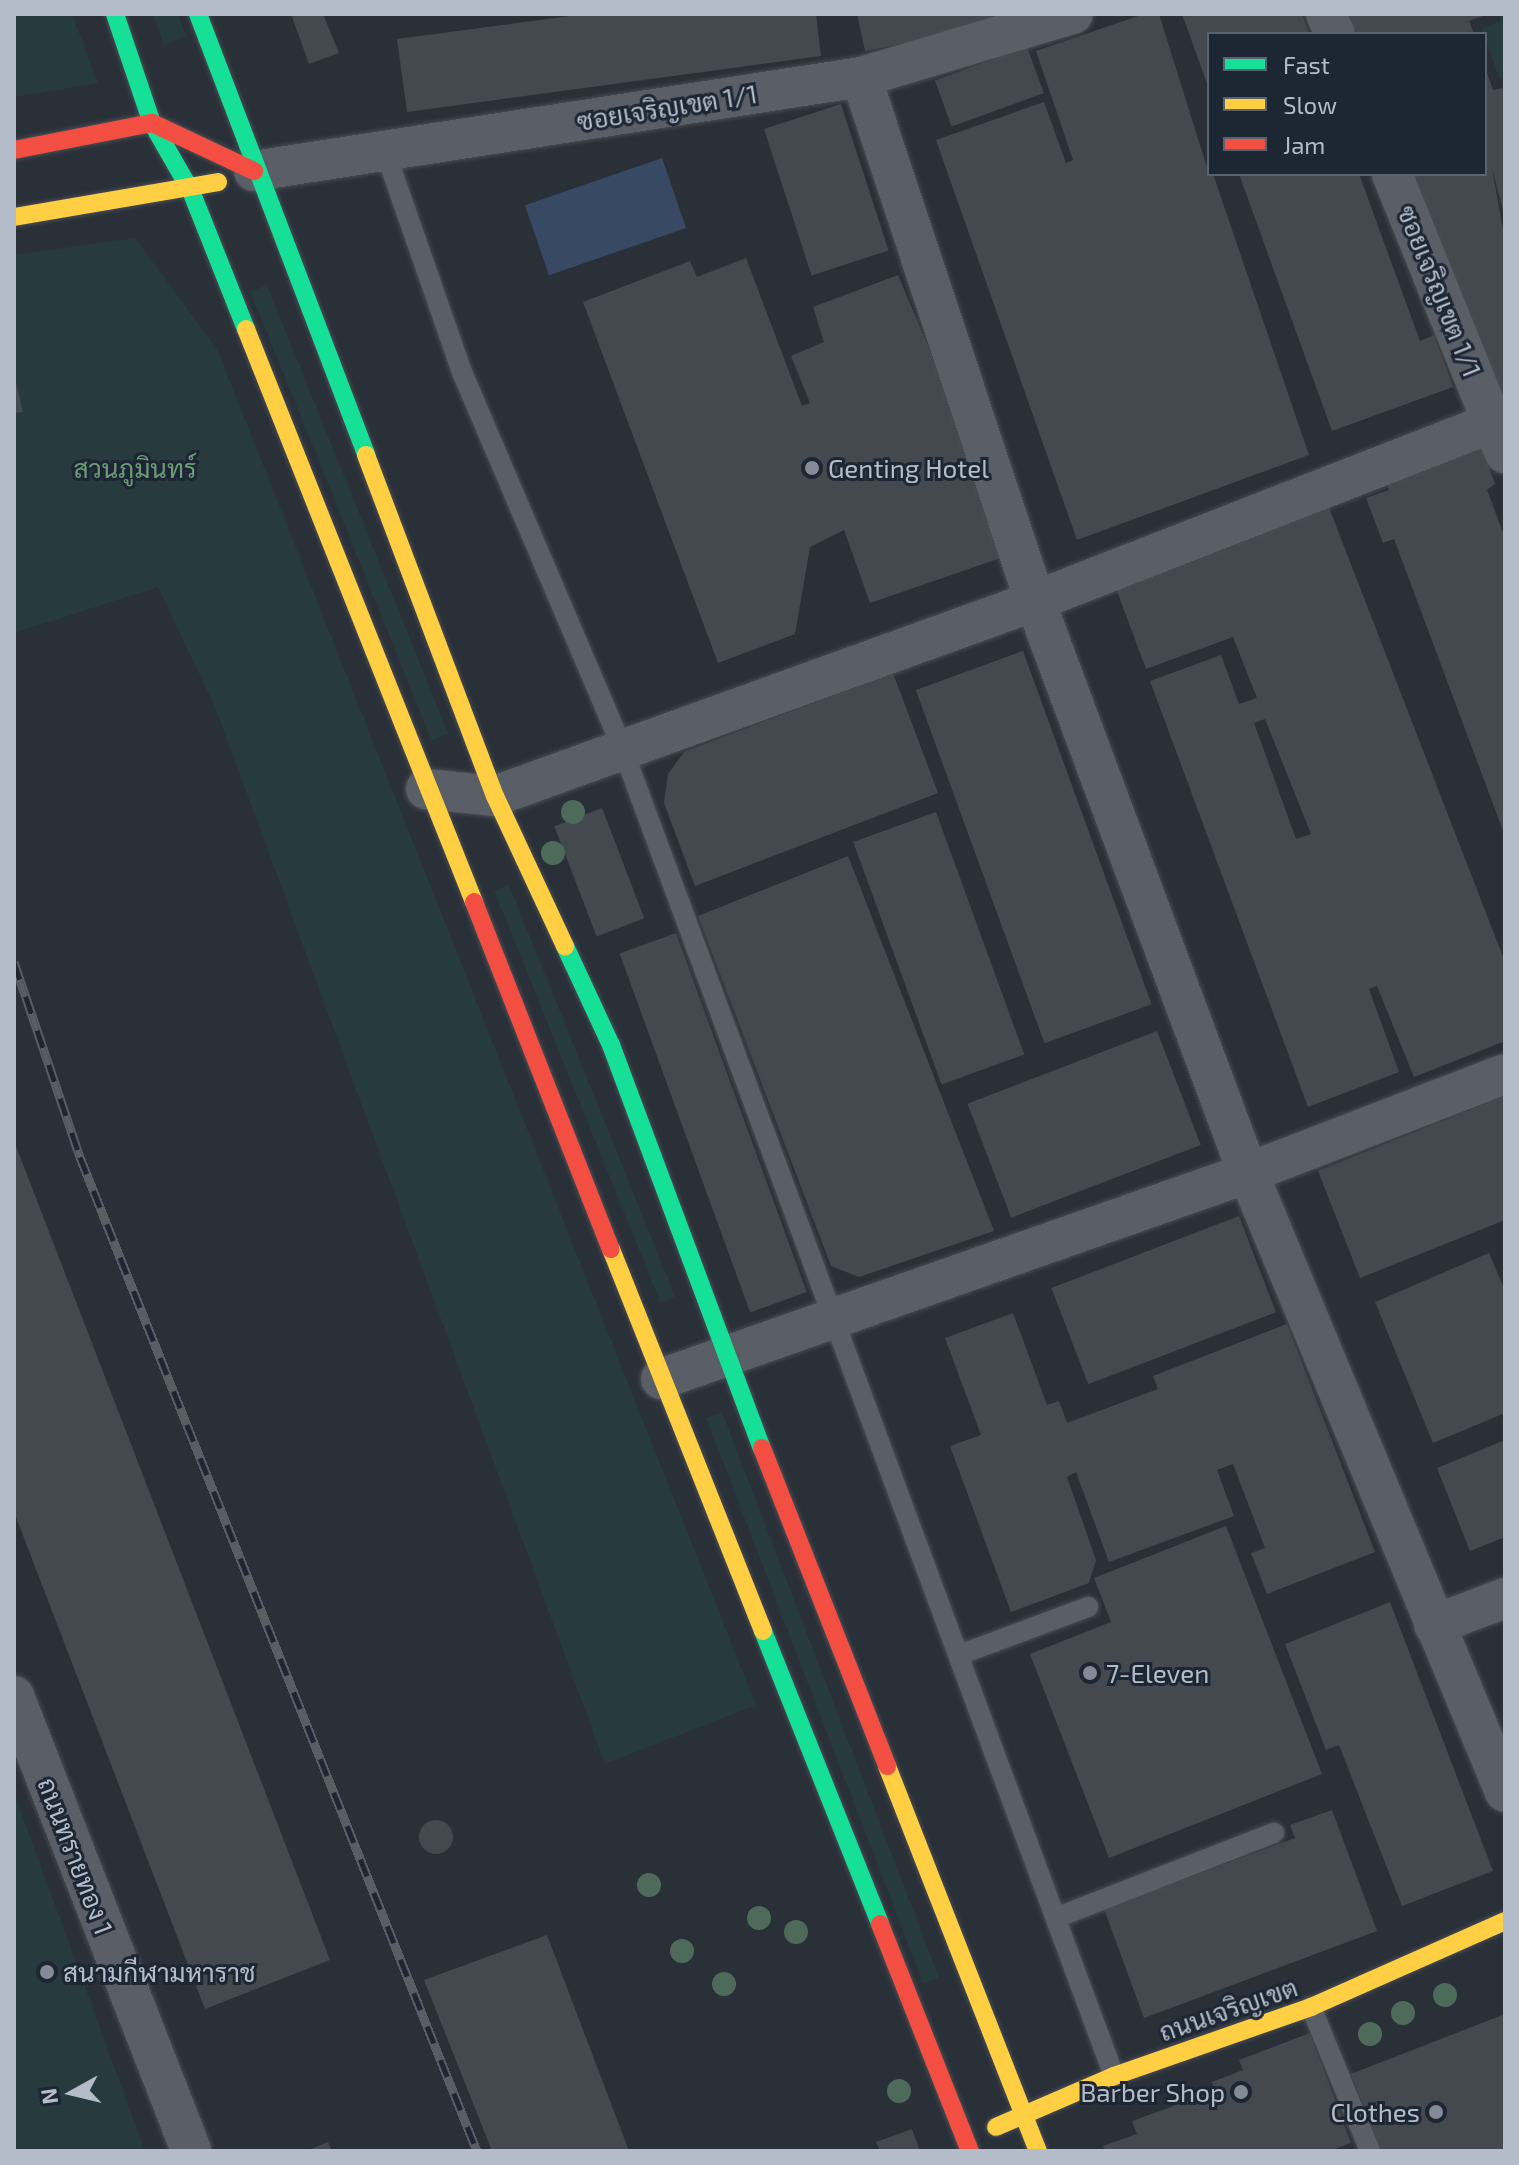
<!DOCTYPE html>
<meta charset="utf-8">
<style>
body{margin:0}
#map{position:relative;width:1519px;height:2165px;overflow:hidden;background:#2a3038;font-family:"Exo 2",Sarabun,sans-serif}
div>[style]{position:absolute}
.green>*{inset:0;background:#273a3e;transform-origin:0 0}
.water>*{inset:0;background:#384963;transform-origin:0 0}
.building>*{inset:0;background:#444950;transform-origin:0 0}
.round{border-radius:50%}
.roads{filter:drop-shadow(0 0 2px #484c53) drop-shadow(0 0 2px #484c53)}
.lane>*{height:20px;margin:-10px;padding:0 10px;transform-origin:10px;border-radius:10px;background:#5a5e66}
.street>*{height:40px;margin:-20px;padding:0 20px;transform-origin:20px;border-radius:20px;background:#5a5e66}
.fast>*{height:18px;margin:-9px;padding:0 9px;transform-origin:9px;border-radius:9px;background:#16e098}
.slow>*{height:18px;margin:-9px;padding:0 9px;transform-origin:9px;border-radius:9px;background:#ffcf43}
.jam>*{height:18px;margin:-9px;padding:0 9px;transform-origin:9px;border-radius:9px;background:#f24e42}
.rail>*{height:9px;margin-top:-4.5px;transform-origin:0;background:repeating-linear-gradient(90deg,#1d2633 0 18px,#595d64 0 36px);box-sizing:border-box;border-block:2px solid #595d64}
.trees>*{width:24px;height:24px;margin:-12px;border-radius:50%;background:#4e6a5a}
.dots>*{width:22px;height:22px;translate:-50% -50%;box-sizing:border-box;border:4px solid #1d2633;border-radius:50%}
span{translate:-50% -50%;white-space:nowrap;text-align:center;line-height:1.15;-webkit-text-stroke:6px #1d2633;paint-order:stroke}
.street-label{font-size:26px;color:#b4bcc9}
.park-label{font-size:26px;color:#6b9a76}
.poi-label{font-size:26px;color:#b4bcc9}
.left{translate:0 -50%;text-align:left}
.right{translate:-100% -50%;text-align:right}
.frame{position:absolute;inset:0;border:16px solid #b4bcc9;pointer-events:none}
.legend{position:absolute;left:1207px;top:32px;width:280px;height:144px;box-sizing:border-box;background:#1d2633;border:2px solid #59626f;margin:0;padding:10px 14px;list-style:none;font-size:24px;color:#b4bcc9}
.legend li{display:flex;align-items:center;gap:16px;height:40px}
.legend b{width:40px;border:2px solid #59626f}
.north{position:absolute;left:32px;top:2053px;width:80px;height:80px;-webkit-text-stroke:6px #1d2633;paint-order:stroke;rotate:262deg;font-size:22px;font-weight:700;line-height:32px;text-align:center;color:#b4bcc9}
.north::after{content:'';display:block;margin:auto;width:28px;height:36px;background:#b4bcc9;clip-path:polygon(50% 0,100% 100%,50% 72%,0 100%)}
</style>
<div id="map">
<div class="green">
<i style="clip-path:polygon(14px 14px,72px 14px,98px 83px,14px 97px)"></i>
<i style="clip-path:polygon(153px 14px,178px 14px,186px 36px,164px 45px)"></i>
<i style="clip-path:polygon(1499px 14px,1505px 14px,1505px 77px,1499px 78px,1482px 29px,1501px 20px)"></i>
<i style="clip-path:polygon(135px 238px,217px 349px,756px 1705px,605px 1764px,215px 707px,158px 587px,14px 633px,14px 255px)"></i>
<i style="left:267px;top:285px;width:484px;height:18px;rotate:68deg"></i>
<i style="left:509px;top:885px;width:444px;height:16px;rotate:68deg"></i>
<i style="left:722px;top:1412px;width:606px;height:17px;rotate:69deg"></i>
<i style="clip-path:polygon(14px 1793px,145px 2151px,14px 2151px)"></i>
</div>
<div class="water">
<i style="left:662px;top:158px;width:74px;height:145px;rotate:71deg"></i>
</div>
<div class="building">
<i style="clip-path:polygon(291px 14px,323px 14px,339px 53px,309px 64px)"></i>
<i style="clip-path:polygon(585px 14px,816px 14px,821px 56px,407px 112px,397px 39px)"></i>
<i style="clip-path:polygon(857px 14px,1005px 14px,937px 37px,865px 51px)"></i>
<i style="clip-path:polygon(1144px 14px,1159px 14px,1209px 174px,1213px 174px,1309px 455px,1077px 540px,936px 140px,1044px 102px,1066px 163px,1073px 160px,1036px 51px)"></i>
<i style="clip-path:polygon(1182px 14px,1302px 14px,1309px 34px,1209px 34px,1209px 89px)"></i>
<i style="clip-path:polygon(1349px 14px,1488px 14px,1469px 21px,1474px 34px,1357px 34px)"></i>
<i style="left:1027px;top:47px;width:49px;height:98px;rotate:70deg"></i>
<i style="clip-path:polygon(1485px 67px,1493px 90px,1504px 88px,1505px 95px,1505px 219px,1492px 168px,1505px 241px,1505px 406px,1413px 174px,1485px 174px)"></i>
<i style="left:841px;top:104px;width:154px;height:81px;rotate:72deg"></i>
<i style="clip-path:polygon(1239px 174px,1359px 174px,1420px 341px,1434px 335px,1453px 387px,1332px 431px)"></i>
<i style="clip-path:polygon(746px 258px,802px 406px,810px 403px,791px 356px,824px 342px,813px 307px,898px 275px,1015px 553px,870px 603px,844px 530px,810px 547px,795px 634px,718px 663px,583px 302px,690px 261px,697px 277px)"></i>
<i style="clip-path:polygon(14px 374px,23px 412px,14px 413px)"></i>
<i style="clip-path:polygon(1478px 438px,1495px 484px,1487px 490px,1505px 538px,1505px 836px,1394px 539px,1383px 543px,1366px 498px,1389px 490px,1383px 474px)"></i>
<i style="clip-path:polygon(evenodd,1328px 505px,1505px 962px,1505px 1041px,1414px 1077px,1377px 986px,1369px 989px,1399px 1072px,1308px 1107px,1150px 681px,1221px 655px,1239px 704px,1257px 698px,1233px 637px,1146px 669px,1115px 586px,1328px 505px,1265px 719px,1311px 834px,1296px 839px,1254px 723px,1265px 719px)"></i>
<i style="left:1023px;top:651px;width:376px;height:114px;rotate:70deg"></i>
<i style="clip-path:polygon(893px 673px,938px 793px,695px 886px,664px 803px,668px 774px,684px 752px)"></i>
<i style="left:602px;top:808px;width:118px;height:51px;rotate:69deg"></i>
<i style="left:936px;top:812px;width:258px;height:88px;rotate:70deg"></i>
<i style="clip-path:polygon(848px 856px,994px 1231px,859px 1277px,831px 1266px,698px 916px)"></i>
<i style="left:676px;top:933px;width:382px;height:60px;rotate:70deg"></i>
<i style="left:1157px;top:1031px;width:122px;height:203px;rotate:69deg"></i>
<i style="clip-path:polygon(1505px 1096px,1505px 1220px,1360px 1278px,1318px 1171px)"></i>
<i style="clip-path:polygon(14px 1141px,330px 1960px,205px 2009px,14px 1512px)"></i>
<i style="left:1239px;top:1216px;width:103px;height:201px;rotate:69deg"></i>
<i style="clip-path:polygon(1489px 1253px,1505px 1291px,1505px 1413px,1433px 1443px,1375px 1302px)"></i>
<i style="clip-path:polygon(1013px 1313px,1047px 1405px,1059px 1401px,1067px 1423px,1158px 1389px,1153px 1376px,1287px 1324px,1375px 1552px,1267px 1594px,1251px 1553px,1265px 1548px,1233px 1464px,1217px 1470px,1234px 1516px,1109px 1562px,1076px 1472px,1067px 1477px,1096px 1560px,1089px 1583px,1011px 1612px,950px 1446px,981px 1435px,945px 1338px)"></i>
<i style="clip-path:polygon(1505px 1440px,1505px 1537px,1470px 1551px,1437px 1468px)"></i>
<i style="clip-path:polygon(1226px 1526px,1322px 1774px,1109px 1858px,1030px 1654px,1111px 1622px,1094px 1578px)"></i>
<i style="clip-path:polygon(1390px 1602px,1493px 1871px,1402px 1906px,1339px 1745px,1326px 1750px,1285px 1644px)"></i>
<i style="clip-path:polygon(1332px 1810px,1377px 1931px,1144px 2018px,1104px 1909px,1295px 1838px,1290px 1825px)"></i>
<i class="round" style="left:419px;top:1820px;width:34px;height:34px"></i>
<i style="clip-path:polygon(547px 1935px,629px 2151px,492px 2151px,424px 1980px)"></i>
<i style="clip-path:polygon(1505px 2014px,1505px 2151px,1381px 2151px,1351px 2074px)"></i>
<i style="clip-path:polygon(1310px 2033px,1351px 2143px,1329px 2151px,1105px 2151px,1103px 2146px,1137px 2134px,1132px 2121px,1215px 2091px,1212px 2082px,1243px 2070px,1239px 2060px)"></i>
<i style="clip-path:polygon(912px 2129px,920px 2151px,880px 2151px,876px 2142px)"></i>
<i style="clip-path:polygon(328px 2142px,332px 2151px,306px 2151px)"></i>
</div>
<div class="roads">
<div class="lane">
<i style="left:385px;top:151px;width:234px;rotate:70.8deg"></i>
<i style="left:462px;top:372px;width:411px;rotate:66.9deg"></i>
<i style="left:623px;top:750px;width:1414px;rotate:69.68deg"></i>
<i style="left:959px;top:1655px;width:138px;rotate:-20.4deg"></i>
<i style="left:1058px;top:1917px;width:232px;rotate:-21.3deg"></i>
<i style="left:1311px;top:2007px;width:156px;rotate:67.7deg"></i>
</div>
<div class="street">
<i style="left:1326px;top:14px;width:22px;rotate:66deg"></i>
<i style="left:861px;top:77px;width:552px;rotate:71.63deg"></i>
<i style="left:1035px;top:601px;width:610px;rotate:69.58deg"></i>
<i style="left:1248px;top:1173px;width:670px;rotate:67.45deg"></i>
<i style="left:254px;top:171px;width:614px;rotate:-8.8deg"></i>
<i style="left:861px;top:77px;width:221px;rotate:-16.6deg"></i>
<i style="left:1392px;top:174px;width:301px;rotate:68deg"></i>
<i style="left:426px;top:789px;width:69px;rotate:5.8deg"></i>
<i style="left:495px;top:796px;width:574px;rotate:-19.86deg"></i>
<i style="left:1035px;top:601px;width:493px;rotate:-21.3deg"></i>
<i style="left:661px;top:1379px;width:622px;rotate:-19.34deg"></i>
<i style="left:1248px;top:1173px;width:275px;rotate:-21.1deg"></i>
<i style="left:1434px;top:1625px;width:76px;rotate:-20.8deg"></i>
<i style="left:14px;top:1696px;width:488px;rotate:68.7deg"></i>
</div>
<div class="fast">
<i style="left:115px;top:14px;width:115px;rotate:71.3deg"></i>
<i style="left:152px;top:123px;width:78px;rotate:60.2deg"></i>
<i style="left:191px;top:191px;width:149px;rotate:68.3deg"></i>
<i style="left:198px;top:14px;width:472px;rotate:69.1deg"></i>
<i style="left:565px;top:946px;width:109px;rotate:65.1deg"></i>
<i style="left:611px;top:1045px;width:430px;rotate:69.5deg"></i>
<i style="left:763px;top:1631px;width:315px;rotate:68.2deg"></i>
</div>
<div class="slow">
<i style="left:14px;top:217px;width:207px;rotate:-9.7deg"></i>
<i style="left:246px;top:329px;width:617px;rotate:68.3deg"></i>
<i style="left:366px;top:455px;width:365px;rotate:69.3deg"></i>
<i style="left:495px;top:796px;width:166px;rotate:65deg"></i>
<i style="left:611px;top:1249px;width:411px;rotate:68.3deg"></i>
<i style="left:887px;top:1766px;width:414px;rotate:68.6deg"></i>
<i style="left:996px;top:2127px;width:129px;rotate:-23.4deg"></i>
<i style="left:1114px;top:2076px;width:209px;rotate:-19.3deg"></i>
<i style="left:1311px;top:2007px;width:212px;rotate:-23.9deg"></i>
</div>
<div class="jam">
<i style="left:14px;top:150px;width:141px;rotate:-11.1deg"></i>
<i style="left:152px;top:123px;width:113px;rotate:25.2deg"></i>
<i style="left:474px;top:902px;width:373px;rotate:68.5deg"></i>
<i style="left:762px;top:1448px;width:342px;rotate:68.5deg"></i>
<i style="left:880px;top:1924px;width:244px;rotate:68.4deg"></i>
</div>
</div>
<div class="rail">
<i style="left:14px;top:962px;width:206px;rotate:71.3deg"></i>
<i style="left:80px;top:1157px;width:1070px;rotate:68.23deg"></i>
</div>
<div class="trees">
<i style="left:573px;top:812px"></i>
<i style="left:553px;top:853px"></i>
<i style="left:649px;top:1885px"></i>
<i style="left:759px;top:1918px"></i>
<i style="left:796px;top:1932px"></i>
<i style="left:682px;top:1951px"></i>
<i style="left:724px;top:1984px"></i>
<i style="left:1445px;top:1995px"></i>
<i style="left:1403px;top:2013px"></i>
<i style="left:1370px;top:2034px"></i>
<i style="left:899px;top:2091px"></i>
</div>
<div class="dots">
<i style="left:812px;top:468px;background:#848b96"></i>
<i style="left:1090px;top:1673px;background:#848b96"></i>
<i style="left:47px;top:1972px;background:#848b96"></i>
<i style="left:1241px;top:2092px;background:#848b96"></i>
<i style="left:1436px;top:2112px;background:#848b96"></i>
</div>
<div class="street-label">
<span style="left:667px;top:107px;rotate:-9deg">ซอยเจริญเขต 1/1</span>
<span style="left:1440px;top:291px;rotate:68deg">ซอยเจริญเขต 1/1</span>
<span style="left:76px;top:1856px;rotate:69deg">ถนนทรายทอง 1</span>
<span style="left:1228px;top:2009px;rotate:-19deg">ถนนเจริญเขต</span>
</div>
<div class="park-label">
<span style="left:135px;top:468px">สวนภูมินทร์</span>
</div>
<div class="poi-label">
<span class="left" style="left:828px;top:468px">Genting Hotel</span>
<span class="left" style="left:1106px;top:1673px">7-Eleven</span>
<span class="left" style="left:63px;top:1972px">สนามกีฬามหาราช</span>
<span class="right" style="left:1225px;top:2092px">Barber Shop</span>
<span class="right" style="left:1420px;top:2112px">Clothes</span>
</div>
<div class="frame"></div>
<ul class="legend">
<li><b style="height:10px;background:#16e098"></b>Fast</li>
<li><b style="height:10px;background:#ffcf43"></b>Slow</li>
<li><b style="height:10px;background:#f24e42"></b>Jam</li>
</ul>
<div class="north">N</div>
</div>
